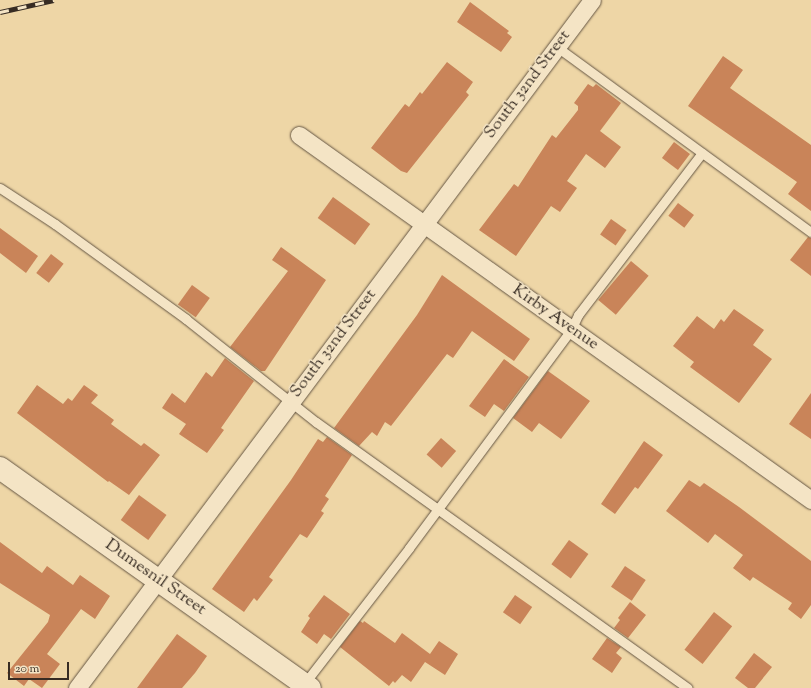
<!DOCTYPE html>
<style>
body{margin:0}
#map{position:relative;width:811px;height:688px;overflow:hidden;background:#eed6a6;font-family:"Sorts Mill Goudy",serif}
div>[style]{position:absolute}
.building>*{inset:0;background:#c98459;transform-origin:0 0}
.roads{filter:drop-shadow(0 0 1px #655644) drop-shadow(0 0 1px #655644)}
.service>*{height:9px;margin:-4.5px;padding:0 4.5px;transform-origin:4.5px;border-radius:4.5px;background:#f4e4c5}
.minor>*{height:17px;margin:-8.5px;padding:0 8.5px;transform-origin:8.5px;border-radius:8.5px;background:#f4e4c5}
.secondary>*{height:22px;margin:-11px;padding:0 11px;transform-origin:11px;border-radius:11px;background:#f4e4c5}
.rail>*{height:4.5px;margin-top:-2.25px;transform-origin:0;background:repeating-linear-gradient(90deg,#f4e4c5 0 9px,#372c23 0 18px);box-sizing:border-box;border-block:1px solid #372c23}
span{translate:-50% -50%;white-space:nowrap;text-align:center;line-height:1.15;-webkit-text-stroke:3px #f4e4c5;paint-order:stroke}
.street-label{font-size:17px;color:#372c23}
.scale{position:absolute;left:8px;top:662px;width:61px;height:18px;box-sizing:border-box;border:2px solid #372c23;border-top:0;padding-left:5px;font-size:12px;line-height:14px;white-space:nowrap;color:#372c23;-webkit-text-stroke:3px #f4e4c5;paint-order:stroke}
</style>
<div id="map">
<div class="building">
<i style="clip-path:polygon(470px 2px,509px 31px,507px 33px,512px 37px,501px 52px,457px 22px)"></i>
<i style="clip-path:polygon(723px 56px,743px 70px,730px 88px,811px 145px,811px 211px,788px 194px,797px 182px,688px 106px)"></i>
<i style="clip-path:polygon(447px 62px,473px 82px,466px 92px,469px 95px,407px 173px,401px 171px,371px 148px,405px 104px,409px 107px,420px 92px,422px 94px)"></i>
<i style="clip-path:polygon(588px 84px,593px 87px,596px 84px,621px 103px,600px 131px,621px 147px,605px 168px,586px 154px,567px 181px,577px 188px,560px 212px,551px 206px,516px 256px,479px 230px,514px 184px,518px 187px,552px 135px,556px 138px,578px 110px,578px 106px,574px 103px)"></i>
<i style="left:674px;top:142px;width:20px;height:20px;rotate:37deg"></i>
<i style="left:333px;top:197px;width:46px;height:26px;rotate:36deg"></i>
<i style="left:678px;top:203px;width:20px;height:16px;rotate:37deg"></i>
<i style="left:611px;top:219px;width:19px;height:19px;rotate:35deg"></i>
<i style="clip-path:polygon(0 228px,38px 256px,26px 273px,0 253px)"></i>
<i style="clip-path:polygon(808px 237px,811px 238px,811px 276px,790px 260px)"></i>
<i style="clip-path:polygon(281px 247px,326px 280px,265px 371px,261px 371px,230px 347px,288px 271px,272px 260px)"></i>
<i style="left:51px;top:254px;width:16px;height:24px;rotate:38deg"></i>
<i style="left:631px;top:261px;width:23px;height:51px;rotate:40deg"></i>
<i style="clip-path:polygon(442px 275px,530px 339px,514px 361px,472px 331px,453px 358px,447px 354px,391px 426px,385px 422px,377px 436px,372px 432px,359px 446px,334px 428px,417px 315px)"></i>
<i style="left:192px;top:285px;width:22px;height:24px;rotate:36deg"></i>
<i style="clip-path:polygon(734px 309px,764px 330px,753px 345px,772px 359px,739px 403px,690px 367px,694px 362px,673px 346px,697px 316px,714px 329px,721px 319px,724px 322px)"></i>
<i style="clip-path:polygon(225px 358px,254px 381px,221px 428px,224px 430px,207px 453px,179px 434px,186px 424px,162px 408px,172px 393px,185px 403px,206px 372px,212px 377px)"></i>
<i style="clip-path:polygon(504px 359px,529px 377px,504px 411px,494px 404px,485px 417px,469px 406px)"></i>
<i style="clip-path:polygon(548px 371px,590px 401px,561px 439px,539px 423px,532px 432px,513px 418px)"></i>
<i style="clip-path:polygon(37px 385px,63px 404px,68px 398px,72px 401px,84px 385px,98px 395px,91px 403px,114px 420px,111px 424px,141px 446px,144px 443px,160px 455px,129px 495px,109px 481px,108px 482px,17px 413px)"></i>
<i style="clip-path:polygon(811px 393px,811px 439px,789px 424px)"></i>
<i style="clip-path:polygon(327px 437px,352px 455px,325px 496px,329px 499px,321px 511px,324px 513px,307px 538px,300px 534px,269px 577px,273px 580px,257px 601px,254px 598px,244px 612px,212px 589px,291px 480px,318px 439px,323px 442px)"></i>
<i style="left:441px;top:438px;width:20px;height:22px;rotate:41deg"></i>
<i style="clip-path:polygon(644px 441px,663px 455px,638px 489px,635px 487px,615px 514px,601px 504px)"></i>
<i style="clip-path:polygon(689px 480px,700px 487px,704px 483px,739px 507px,811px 561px,811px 605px,801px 619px,788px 609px,792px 603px,753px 577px,750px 581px,733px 568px,743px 555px,715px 534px,708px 543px,666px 511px)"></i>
<i style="left:139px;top:495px;width:34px;height:31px;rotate:36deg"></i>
<i style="left:569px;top:540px;width:24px;height:30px;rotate:36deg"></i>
<i style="clip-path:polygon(0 542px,42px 573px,47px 566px,73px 585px,80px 575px,110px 596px,95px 619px,81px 609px,47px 654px,60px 664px,42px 688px,29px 679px,24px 686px,7px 673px,48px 622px,50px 615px,0 583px)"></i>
<i style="left:625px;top:566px;width:25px;height:25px;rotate:34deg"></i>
<i style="clip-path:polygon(324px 595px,350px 614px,331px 639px,324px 634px,317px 644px,301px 632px,310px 618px,308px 616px)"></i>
<i style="left:515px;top:595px;width:21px;height:21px;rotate:35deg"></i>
<i style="clip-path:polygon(630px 602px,646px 615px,628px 638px,614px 628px,620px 620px,618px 618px)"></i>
<i style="left:714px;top:612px;width:23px;height:48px;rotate:38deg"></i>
<i style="clip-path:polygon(360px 621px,363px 623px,364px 621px,395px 643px,402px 633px,430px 654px,439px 641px,458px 654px,445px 675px,425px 662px,411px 682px,402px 675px,395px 683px,393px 681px,389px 686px,340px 647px)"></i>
<i style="clip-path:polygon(177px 634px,207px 656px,195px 673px,182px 688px,137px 688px)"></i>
<i style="clip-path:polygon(607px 638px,621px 647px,616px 653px,622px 658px,612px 673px,592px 659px)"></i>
<i style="clip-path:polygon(754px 653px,772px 667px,755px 688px,748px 688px,735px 678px)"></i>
</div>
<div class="roads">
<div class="service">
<i style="left:557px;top:47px;width:314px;rotate:36.1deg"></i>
<i style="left:0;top:188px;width:66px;rotate:33.2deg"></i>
<i style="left:55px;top:224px;width:162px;rotate:35.9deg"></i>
<i style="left:186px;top:319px;width:166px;rotate:38.4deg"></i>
<i style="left:316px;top:422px;width:457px;rotate:35.6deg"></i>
<i style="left:304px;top:684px;width:172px;rotate:-52.3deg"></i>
<i style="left:409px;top:548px;width:272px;rotate:-53.4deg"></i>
<i style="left:571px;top:330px;width:17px;rotate:-65deg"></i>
<i style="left:578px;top:315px;width:204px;rotate:-52.6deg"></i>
</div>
<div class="minor">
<i style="left:299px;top:135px;width:629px;rotate:35.48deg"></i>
<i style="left:77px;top:688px;width:859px;rotate:-53.18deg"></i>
</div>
<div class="secondary">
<i style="left:0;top:468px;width:380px;rotate:35.4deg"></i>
</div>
</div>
<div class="rail">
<i style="left:0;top:12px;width:55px;rotate:-12.5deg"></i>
</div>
<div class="street-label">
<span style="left:528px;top:85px;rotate:-53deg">South 32nd Street</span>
<span style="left:555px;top:318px;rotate:35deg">Kirby Avenue</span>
<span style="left:334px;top:344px;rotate:-53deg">South 32nd Street</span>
<span style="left:155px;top:578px;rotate:35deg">Dumesnil Street</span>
</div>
<div class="scale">20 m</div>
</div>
